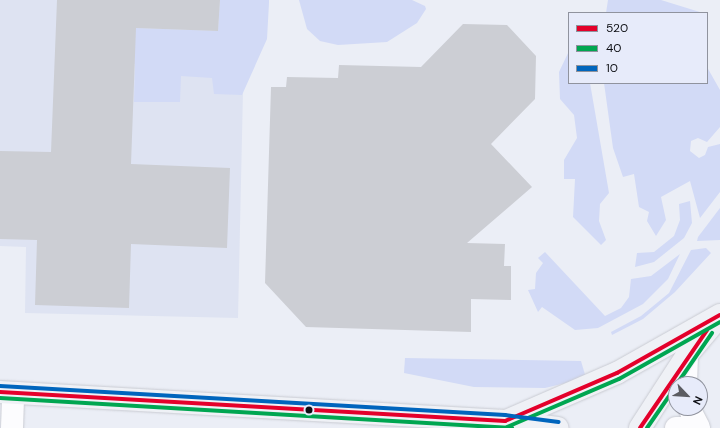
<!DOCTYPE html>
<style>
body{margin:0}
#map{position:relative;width:720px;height:428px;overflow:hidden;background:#ebeef6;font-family:"DM Sans",sans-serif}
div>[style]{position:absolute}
.built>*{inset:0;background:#dee3f2}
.green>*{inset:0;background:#d2daf6}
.building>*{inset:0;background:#ccced4}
.roads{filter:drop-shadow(0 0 1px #c9cbd2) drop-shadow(0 0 1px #c9cbd2)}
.minor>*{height:22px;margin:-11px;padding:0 11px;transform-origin:11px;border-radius:11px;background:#fcfcfe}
.major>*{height:22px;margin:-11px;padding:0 11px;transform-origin:11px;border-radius:11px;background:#eff1f6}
.bus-1>*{height:4px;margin:-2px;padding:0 2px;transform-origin:2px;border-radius:2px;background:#e4002b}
.bus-2>*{height:4px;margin:-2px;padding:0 2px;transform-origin:2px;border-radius:2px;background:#00a651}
.bus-3>*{height:4px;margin:-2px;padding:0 2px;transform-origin:2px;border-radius:2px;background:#0065bd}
.dots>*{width:11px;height:11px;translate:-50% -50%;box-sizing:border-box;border:2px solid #e7ebfa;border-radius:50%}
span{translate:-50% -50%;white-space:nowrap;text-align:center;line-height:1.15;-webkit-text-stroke:3.5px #e7ebfa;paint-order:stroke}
.legend{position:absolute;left:568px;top:12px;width:140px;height:72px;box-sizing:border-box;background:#e7ebfa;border:1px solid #90939e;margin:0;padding:5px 7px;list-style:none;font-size:12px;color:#0d0e13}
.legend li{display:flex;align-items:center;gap:8px;height:20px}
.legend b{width:20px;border:1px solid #90939e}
.north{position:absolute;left:668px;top:376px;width:40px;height:40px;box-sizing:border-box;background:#e7ebfa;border:1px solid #90939e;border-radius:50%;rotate:115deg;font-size:11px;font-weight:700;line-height:16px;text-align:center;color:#0d0e13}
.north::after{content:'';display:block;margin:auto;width:14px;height:18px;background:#5b5c62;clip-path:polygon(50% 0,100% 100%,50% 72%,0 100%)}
</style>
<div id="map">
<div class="built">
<i style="clip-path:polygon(0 0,245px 0,238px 318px,25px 313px,26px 247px,0 246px)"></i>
</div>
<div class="green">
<i style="clip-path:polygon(220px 0,269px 0,269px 3px,267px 39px,242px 95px,214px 94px,212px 78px,181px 76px,180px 102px,134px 102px,135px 64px,106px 63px,108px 27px,218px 31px)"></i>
<i style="clip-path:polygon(299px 0,412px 0,425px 6px,426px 9px,417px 23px,387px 42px,338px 45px,320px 41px,307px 29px)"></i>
<i style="clip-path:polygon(608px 0,661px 0,703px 13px,606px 13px)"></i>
<i style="clip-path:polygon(569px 51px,569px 83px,590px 83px,609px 193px,600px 204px,599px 221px,606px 240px,601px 245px,573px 217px,575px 179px,564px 179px,564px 160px,577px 138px,574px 115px,560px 99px,559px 72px)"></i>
<i style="clip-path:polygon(707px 67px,720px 90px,720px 127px,707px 142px,698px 138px,691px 141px,690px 151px,699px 158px,705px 155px,708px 147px,720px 144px,720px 192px,700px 218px,690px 181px,661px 197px,666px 220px,656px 236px,647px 221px,649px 212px,639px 207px,634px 174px,623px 177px,613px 148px,604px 83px,707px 83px)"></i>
<i style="clip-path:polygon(690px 201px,692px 223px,684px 238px,654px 262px,635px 267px,637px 253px,654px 252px,674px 236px,680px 220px,679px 204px)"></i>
<i style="clip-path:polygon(720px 208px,720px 240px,697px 241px,698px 237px)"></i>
<i style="clip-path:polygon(706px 248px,711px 253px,675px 292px,643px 319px,612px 335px,611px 332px,641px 316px,669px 293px,691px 250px)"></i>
<i style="clip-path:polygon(545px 252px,605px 316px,621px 308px,629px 297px,631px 279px,651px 276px,680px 254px,668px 279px,643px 304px,598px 328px,575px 330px,542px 307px,538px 312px,528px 290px,535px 289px,536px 273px,543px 263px,538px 258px)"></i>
<i style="clip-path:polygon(405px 358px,581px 361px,586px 378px,545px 388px,474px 387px,404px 373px)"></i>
</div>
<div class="building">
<i style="clip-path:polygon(57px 0,220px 0,218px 31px,136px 28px,131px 164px,230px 168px,227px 248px,131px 244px,129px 308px,35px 305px,37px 240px,0 239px,0 151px,51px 152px)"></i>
<i style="clip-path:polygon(463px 24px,507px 25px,536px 56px,535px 99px,491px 144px,532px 187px,467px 243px,505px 244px,504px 266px,511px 266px,511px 300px,471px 299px,471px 332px,306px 327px,265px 283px,271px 87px,286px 87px,287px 77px,338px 78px,339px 65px,421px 67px)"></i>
</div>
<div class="roads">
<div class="minor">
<i style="left:686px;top:384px;width:29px;rotate:-88deg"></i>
<i style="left:689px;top:408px;width:22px;rotate:63deg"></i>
<i style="left:12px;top:428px;width:35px;rotate:-88deg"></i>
<i style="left:676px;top:428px;width:11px"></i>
</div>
<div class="major">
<i style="left:0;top:392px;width:506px;rotate:3.29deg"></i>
<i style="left:505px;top:421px;width:53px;rotate:7.5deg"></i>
<i style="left:506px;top:421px;width:121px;rotate:-23.4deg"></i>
<i style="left:617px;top:373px;width:118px;rotate:-29.4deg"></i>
<i style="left:640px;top:428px;width:87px;rotate:-57.2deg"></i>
<i style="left:687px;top:355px;width:40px;rotate:-50deg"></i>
</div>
</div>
<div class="bus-1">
<i style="left:0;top:392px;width:506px;rotate:3.29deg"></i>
<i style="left:505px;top:421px;width:122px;rotate:-23.2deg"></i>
<i style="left:617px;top:373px;width:118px;rotate:-29.4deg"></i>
<i style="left:640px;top:428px;width:119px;rotate:-55.6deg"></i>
</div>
<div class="bus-2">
<i style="left:677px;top:384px;width:62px;rotate:-55.5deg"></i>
<i style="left:0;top:398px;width:513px;rotate:3.35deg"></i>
<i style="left:507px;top:427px;width:122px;rotate:-23.2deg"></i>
<i style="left:619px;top:379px;width:116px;rotate:-29.4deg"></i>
<i style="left:647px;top:428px;width:51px;rotate:-55.4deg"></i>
</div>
<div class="bus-3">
<i style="left:0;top:386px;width:506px;rotate:3.29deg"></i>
<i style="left:505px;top:415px;width:54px;rotate:7.4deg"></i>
</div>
<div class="dots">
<i style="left:309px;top:410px;background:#0d0e13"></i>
</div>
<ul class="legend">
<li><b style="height:5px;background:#e4002b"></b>520</li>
<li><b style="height:5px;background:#00a651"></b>40</li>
<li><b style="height:5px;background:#0065bd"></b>10</li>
</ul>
<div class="north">N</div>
</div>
